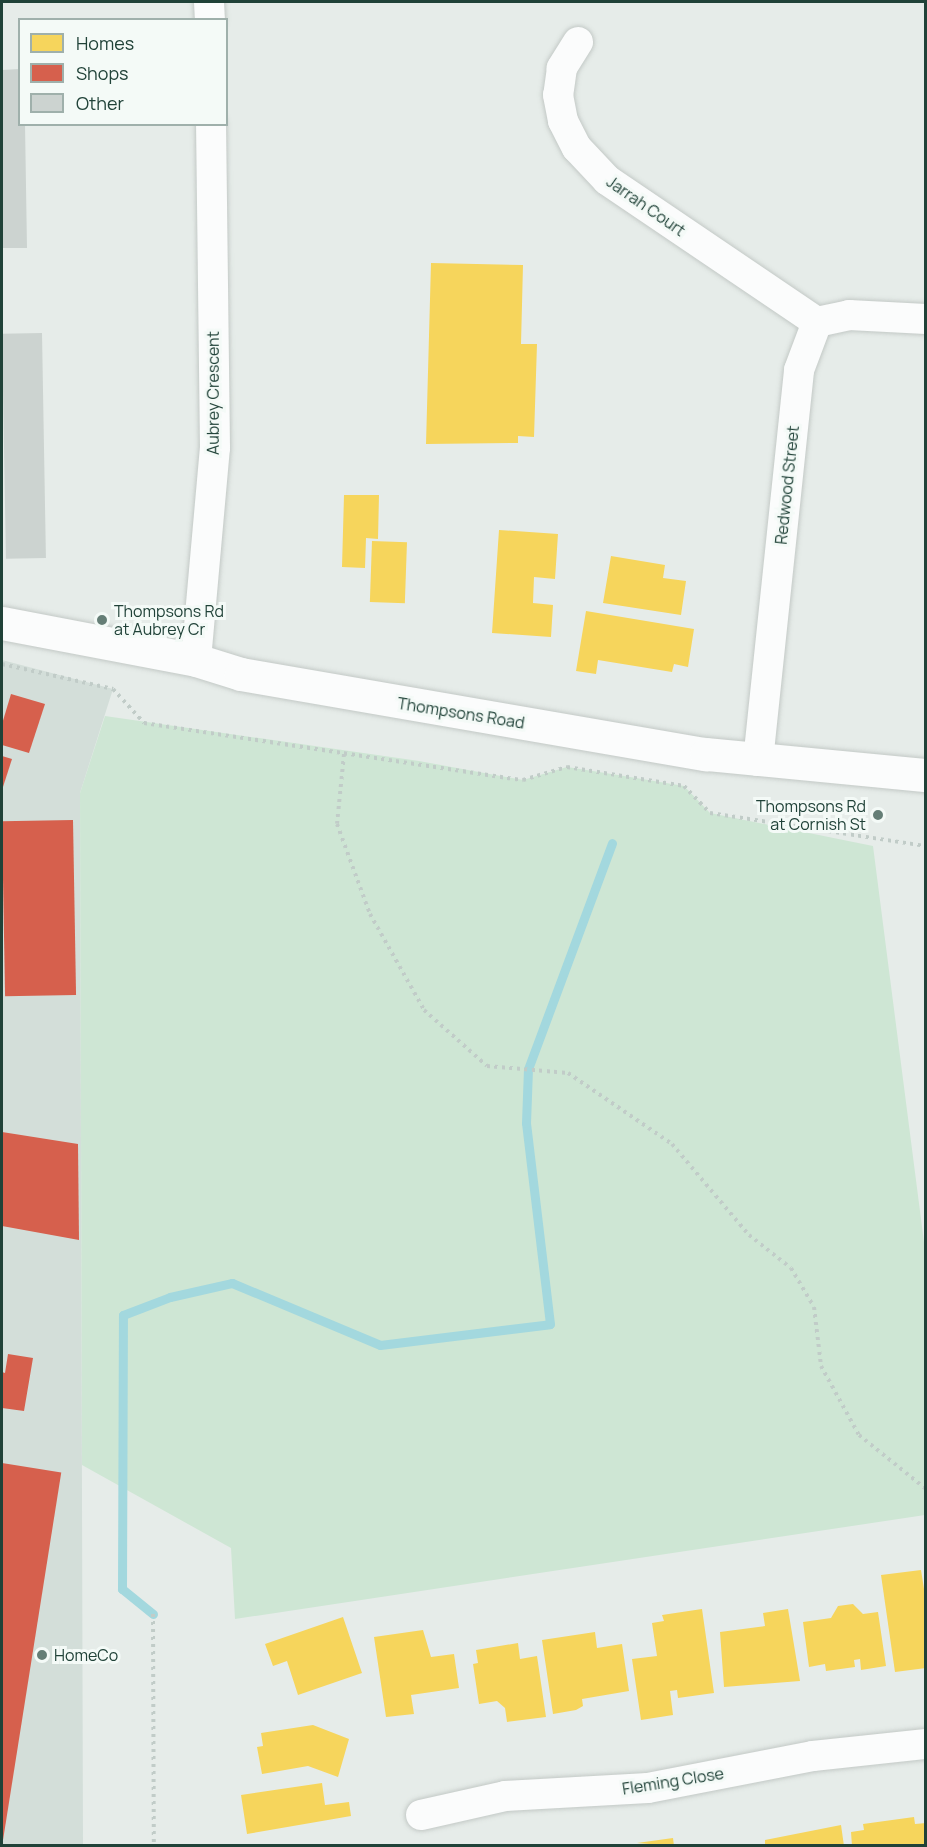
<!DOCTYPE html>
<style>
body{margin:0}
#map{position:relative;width:927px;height:1847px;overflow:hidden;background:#e6ece9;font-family:Manrope,sans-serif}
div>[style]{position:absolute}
.built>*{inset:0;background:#d3ded9}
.green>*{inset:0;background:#cee6d4}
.homes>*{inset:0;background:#f6d55c;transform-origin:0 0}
.shops>*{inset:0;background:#d6604d;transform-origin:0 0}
.stream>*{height:9px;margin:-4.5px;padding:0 4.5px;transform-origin:4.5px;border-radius:4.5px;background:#a3d8de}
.building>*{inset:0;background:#ccd3d0;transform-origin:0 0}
.path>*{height:4px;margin-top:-2px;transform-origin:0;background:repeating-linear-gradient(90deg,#c1ccc8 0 3px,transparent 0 7.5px)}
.roads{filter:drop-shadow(0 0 2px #c3c9c6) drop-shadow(0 0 2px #c3c9c6)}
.street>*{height:30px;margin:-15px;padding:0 15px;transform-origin:15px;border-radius:15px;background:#fbfcfc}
.secondary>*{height:33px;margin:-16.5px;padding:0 16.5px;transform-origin:16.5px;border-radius:16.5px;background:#fbfcfc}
.dots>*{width:16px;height:16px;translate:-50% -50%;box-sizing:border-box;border:3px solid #f4faf7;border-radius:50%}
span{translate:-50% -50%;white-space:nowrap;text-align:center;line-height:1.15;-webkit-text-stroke:6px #f4faf7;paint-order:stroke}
.street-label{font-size:16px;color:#204238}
.poi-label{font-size:16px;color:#204238}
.left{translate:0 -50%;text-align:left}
.right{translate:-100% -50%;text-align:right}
.frame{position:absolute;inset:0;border:3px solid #204238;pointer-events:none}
.legend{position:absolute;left:18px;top:18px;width:210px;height:108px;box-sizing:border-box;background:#f4faf7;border:2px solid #9fb0ab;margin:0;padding:8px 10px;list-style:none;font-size:18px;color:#204238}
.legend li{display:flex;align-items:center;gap:12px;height:30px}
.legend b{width:30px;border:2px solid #9fb0ab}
</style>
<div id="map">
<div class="built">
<i style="clip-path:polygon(2px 660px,113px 689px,80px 793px,83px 1845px,2px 1845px)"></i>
</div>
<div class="green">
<i style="clip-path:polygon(105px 716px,419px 761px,523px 780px,567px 767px,618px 775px,684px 786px,710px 813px,873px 846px,925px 1250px,925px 1515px,235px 1619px,231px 1548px,82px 1465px,80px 793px)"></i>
</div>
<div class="homes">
<i style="clip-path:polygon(431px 263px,523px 265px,521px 344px,537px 344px,534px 437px,518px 436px,518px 443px,426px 444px)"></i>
<i style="clip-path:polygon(344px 495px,379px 495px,378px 539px,366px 538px,365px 568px,342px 567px)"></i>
<i style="clip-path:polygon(499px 530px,558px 534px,555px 579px,534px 577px,533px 603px,553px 605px,551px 637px,492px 633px)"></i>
<i style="left:372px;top:541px;width:35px;height:61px;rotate:2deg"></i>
<i style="clip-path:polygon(611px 556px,665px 565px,663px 578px,686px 581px,681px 615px,603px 603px)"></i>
<i style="clip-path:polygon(586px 611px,694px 629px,688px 667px,674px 664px,672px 672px,598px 660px,596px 674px,576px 671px)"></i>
<i style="clip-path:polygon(921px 1570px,926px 1602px,926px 1668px,895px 1672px,881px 1575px)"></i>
<i style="clip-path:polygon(853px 1604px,863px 1614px,878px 1612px,886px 1666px,861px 1670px,860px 1659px,854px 1660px,855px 1667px,826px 1671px,825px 1664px,809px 1667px,803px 1622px,831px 1618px,838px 1606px)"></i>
<i style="clip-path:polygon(702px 1609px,714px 1693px,678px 1698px,677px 1690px,670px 1691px,673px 1715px,641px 1720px,632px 1659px,657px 1656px,652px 1623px,664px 1621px,662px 1615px)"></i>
<i style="clip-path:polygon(788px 1609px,800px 1681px,724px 1687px,720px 1632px,765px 1626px,763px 1613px)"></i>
<i style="clip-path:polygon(343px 1617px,362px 1673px,298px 1695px,287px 1661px,273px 1666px,265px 1644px)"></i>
<i style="clip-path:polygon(423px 1630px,431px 1657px,454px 1654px,459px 1688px,411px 1695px,414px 1714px,386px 1717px,374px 1637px)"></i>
<i style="clip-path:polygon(595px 1632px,597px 1648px,622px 1644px,629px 1691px,582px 1699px,583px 1706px,576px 1710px,553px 1714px,542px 1640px)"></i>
<i style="clip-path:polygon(518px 1643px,520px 1659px,537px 1656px,546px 1717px,507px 1722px,505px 1708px,497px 1701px,479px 1704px,473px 1664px,478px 1663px,476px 1650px)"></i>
<i style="clip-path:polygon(313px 1725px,349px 1739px,338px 1777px,308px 1766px,262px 1774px,257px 1747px,263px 1746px,261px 1733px)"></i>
<i style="clip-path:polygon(322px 1783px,325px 1805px,349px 1802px,351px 1816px,247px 1834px,241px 1795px)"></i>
<i style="clip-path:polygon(914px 1817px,915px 1824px,926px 1823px,926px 1846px,852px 1846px,851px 1832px,864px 1830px,863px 1824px)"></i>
<i style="clip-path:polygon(841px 1825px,844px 1846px,765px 1846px,765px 1840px)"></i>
<i style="clip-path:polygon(673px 1838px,674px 1846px,637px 1843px)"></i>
</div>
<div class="shops">
<i style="clip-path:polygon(11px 694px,45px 704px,29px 753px,2px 745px,2px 724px)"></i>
<i style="clip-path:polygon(2px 756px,12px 759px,2px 790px)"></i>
<i style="left:73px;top:820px;width:175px;height:71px;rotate:89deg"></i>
<i style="clip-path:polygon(2px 1132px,78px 1144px,79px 1240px,2px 1226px)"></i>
<i style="clip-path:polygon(8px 1354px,33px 1358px,24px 1411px,2px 1408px,2px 1372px,5px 1373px)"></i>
<i style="left:2px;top:1463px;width:60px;height:383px;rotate:9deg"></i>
</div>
<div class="stream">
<i style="left:153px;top:1614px;width:40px;rotate:-141deg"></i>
<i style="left:122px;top:1589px;width:274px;rotate:-89.8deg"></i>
<i style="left:123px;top:1315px;width:50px;rotate:-21deg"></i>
<i style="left:170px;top:1297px;width:64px;rotate:-12.7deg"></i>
<i style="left:232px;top:1283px;width:160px;rotate:22.7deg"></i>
<i style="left:380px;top:1345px;width:171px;rotate:-7deg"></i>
<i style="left:550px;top:1324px;width:202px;rotate:-96.8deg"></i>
<i style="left:526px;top:1123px;width:54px;rotate:-87.9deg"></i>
<i style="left:528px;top:1069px;width:241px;rotate:-69.6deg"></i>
</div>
<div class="building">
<i style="clip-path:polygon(20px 69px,20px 124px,25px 124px,27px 248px,2px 248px,2px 70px)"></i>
<i style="left:42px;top:333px;width:225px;height:40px;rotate:89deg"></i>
</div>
<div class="path">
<i style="left:2px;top:664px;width:114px;rotate:12.7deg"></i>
<i style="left:113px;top:689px;width:46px;rotate:47.6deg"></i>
<i style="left:144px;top:723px;width:383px;rotate:8.6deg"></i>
<i style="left:523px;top:780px;width:46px;rotate:-16.5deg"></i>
<i style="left:567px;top:767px;width:119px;rotate:9.2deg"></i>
<i style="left:684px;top:786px;width:37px;rotate:46deg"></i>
<i style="left:710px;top:813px;width:219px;rotate:8.7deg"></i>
<i style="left:344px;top:754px;width:70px;rotate:95.7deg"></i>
<i style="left:337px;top:824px;width:96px;rotate:69.9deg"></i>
<i style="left:370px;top:914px;width:110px;rotate:60.6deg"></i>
<i style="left:424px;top:1010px;width:84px;rotate:41.6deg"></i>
<i style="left:487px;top:1066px;width:81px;rotate:4.9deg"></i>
<i style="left:568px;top:1073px;width:126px;rotate:34.3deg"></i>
<i style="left:672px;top:1144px;width:119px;rotate:49.8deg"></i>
<i style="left:749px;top:1235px;width:53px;rotate:38.2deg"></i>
<i style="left:791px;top:1268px;width:45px;rotate:59.5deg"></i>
<i style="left:814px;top:1307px;width:59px;rotate:83.2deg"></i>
<i style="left:821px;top:1366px;width:79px;rotate:61.2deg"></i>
<i style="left:859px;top:1435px;width:86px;rotate:38.9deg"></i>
<i style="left:153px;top:1614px;width:232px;rotate:89.8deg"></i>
</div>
<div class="roads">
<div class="street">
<i style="left:209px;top:2px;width:18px;rotate:87deg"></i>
<i style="left:578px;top:42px;width:31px;rotate:122deg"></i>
<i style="left:562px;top:68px;width:27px;rotate:98deg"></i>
<i style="left:558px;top:95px;width:26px;rotate:79deg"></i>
<i style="left:563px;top:121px;width:30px;rotate:63deg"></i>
<i style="left:577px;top:148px;width:44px;rotate:46.8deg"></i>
<i style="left:607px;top:180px;width:254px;rotate:34.1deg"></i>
<i style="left:817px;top:322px;width:33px;rotate:-12deg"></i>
<i style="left:849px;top:315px;width:77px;rotate:3deg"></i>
<i style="left:196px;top:660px;width:213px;rotate:-84.9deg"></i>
<i style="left:215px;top:448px;width:324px;rotate:-90.7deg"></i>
<i style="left:758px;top:761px;width:393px;rotate:-84deg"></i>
<i style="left:799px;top:370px;width:51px;rotate:-69.4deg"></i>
<i style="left:421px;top:1815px;width:86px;rotate:-12.7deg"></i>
<i style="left:505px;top:1796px;width:143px;rotate:-3.2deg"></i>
<i style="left:648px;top:1788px;width:168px;rotate:-11deg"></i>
<i style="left:813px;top:1756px;width:114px;rotate:-6.1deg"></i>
</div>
<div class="secondary">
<i style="left:2px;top:623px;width:197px;rotate:10.8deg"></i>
<i style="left:196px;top:660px;width:47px;rotate:17.3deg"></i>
<i style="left:241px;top:674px;width:472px;rotate:9.8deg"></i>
<i style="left:706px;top:754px;width:221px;rotate:5.5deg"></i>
</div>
</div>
<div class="dots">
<i style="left:102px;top:620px;background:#657e76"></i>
<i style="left:878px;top:815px;background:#657e76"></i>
<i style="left:42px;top:1655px;background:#657e76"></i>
</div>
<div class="street-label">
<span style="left:646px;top:206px;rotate:35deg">Jarrah Court</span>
<span style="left:213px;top:393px;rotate:-90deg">Aubrey Crescent</span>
<span style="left:787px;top:485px;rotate:-84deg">Redwood Street</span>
<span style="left:461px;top:713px;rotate:9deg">Thompsons Road</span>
<span style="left:673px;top:1781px;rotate:-9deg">Fleming Close</span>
</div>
<div class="poi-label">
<span class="left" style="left:114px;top:620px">Thompsons Rd<br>at Aubrey Cr</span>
<span class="right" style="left:866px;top:815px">Thompsons Rd<br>at Cornish St</span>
<span class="left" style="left:54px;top:1655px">HomeCo</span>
</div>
<div class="frame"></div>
<ul class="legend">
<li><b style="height:16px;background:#f6d55c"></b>Homes</li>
<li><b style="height:16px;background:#d6604d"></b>Shops</li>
<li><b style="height:16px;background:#ccd3d0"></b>Other</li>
</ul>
</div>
